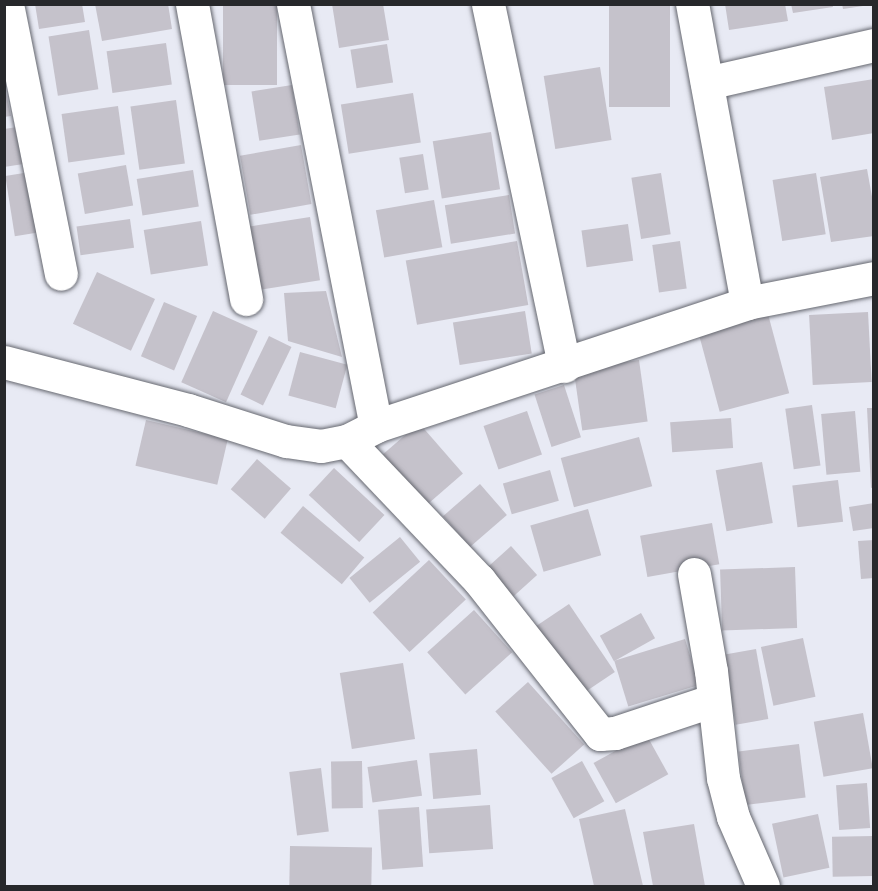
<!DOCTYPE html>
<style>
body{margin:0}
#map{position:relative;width:878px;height:891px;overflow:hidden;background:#e8eaf4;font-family:"PT Sans Narrow",sans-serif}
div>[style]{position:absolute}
.building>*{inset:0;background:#c5c2cb;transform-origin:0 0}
.roads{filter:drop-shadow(0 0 2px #65676f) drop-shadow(0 0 2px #65676f)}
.minor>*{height:33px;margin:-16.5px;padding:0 16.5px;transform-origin:16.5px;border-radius:16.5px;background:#fff}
span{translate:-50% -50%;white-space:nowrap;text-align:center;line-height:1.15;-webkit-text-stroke:4.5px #e8eaf4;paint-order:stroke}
.frame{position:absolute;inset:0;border:6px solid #27282b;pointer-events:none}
</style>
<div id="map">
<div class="building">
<i style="clip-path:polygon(35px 4px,82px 4px,85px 22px,39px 29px)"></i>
<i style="clip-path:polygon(95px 4px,168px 4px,172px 29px,102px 41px)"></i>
<i style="left:223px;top:4px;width:54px;height:81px"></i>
<i style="clip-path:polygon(332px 4px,383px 4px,389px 40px,339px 48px)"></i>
<i style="left:609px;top:4px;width:61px;height:103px"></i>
<i style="clip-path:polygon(725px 4px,785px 4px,788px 21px,729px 30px)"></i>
<i style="clip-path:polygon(791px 4px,832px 4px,833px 7px,793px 13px)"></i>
<i style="clip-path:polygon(842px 4px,863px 4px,863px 6px,843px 9px)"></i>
<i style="left:89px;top:30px;width:60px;height:41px;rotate:81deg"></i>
<i style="left:166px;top:43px;width:42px;height:60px;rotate:82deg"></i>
<i style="left:387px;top:44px;width:39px;height:37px;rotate:81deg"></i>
<i style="left:600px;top:67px;width:74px;height:57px;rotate:81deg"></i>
<i style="clip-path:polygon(874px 79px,874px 133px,832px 140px,824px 87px)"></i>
<i style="clip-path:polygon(4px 83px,11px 116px,4px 117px)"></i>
<i style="left:292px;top:85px;width:50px;height:41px;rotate:81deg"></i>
<i style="left:413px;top:93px;width:50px;height:73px;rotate:81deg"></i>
<i style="left:176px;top:100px;width:64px;height:46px;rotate:82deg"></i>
<i style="left:118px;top:106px;width:49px;height:57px;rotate:82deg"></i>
<i style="clip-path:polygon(24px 126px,30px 163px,4px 167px,4px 129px)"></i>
<i style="left:491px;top:132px;width:58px;height:59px;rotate:81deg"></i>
<i style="left:301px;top:145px;width:60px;height:62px;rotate:80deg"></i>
<i style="left:423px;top:154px;width:36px;height:24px;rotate:81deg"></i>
<i style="left:126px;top:165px;width:41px;height:49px;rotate:80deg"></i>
<i style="clip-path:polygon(867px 169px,874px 208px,874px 236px,831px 242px,820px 177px)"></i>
<i style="left:193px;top:170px;width:37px;height:57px;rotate:81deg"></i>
<i style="left:30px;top:172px;width:61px;height:25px;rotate:81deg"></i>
<i style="left:661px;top:173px;width:62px;height:30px;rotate:81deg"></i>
<i style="left:816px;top:173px;width:62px;height:44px;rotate:81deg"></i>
<i style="left:509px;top:195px;width:39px;height:65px;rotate:81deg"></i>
<i style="left:434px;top:200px;width:48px;height:59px;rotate:80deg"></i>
<i style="left:310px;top:217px;width:64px;height:67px;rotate:81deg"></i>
<i style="left:130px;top:219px;width:29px;height:54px;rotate:82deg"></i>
<i style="left:201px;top:221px;width:45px;height:58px;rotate:81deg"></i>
<i style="left:628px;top:224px;width:37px;height:47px;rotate:82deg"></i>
<i style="left:517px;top:241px;width:65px;height:113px;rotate:80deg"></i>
<i style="left:680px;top:241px;width:48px;height:28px;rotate:82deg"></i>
<i style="left:97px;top:272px;width:64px;height:57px;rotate:25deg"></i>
<i style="clip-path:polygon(326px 291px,342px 357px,288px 341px,284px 293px)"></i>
<i style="left:164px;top:302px;width:36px;height:59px;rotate:23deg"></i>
<i style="left:213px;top:311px;width:49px;height:78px;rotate:24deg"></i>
<i style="left:525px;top:311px;width:43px;height:73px;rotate:81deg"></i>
<i style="left:868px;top:312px;width:70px;height:59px;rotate:87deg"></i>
<i style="left:768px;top:314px;width:82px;height:72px;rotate:75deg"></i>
<i style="left:269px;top:336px;width:25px;height:65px;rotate:26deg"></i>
<i style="left:300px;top:352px;width:49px;height:45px;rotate:15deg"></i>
<i style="left:639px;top:360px;width:62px;height:66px;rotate:82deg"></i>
<i style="left:564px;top:385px;width:55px;height:31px;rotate:72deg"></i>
<i style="left:812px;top:405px;width:61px;height:27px;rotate:82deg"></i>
<i style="clip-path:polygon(867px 408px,874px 408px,874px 487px,871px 488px)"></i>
<i style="left:527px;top:411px;width:46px;height:46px;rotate:71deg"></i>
<i style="left:855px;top:411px;width:61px;height:34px;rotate:85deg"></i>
<i style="left:731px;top:418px;width:30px;height:61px;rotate:86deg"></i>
<i style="left:146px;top:420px;width:84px;height:47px;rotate:13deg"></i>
<i style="left:419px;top:423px;width:67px;height:53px;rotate:49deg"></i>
<i style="left:639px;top:437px;width:51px;height:81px;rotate:75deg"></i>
<i style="left:257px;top:459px;width:45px;height:40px;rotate:41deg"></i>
<i style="left:762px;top:462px;width:62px;height:47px;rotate:80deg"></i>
<i style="left:334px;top:468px;width:69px;height:37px;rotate:43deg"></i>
<i style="left:550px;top:470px;width:32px;height:49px;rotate:74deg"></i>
<i style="left:838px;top:480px;width:42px;height:46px;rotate:83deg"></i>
<i style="left:480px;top:484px;width:41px;height:49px;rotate:49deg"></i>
<i style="clip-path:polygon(874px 503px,874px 528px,853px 531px,849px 507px)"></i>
<i style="left:303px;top:506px;width:80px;height:35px;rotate:40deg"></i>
<i style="left:588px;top:509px;width:48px;height:60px;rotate:74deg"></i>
<i style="left:712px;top:523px;width:42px;height:73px;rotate:80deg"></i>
<i style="left:400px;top:537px;width:32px;height:65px;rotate:51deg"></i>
<i style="clip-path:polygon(874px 540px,874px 578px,861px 579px,858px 541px)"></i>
<i style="left:511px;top:546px;width:39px;height:32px;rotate:48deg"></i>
<i style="left:429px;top:560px;width:54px;height:77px;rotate:47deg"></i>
<i style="left:795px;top:567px;width:61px;height:75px;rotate:88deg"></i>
<i style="left:569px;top:604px;width:82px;height:40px;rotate:56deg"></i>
<i style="left:474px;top:610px;width:57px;height:63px;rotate:48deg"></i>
<i style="left:641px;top:613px;width:29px;height:47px;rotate:61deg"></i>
<i style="left:803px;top:638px;width:60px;height:43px;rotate:78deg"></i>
<i style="left:685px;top:639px;width:48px;height:74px;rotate:73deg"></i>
<i style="left:756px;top:649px;width:71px;height:33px;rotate:80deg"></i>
<i style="left:403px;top:663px;width:77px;height:64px;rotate:81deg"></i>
<i style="left:528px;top:682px;width:84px;height:44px;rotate:48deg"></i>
<i style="left:863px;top:713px;width:56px;height:50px;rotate:80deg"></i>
<i style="left:646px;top:734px;width:46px;height:60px;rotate:61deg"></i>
<i style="left:799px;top:744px;width:54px;height:61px;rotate:83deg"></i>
<i style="left:477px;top:749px;width:46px;height:48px;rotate:85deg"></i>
<i style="left:417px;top:760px;width:36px;height:50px;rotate:82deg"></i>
<i style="left:362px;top:761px;width:47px;height:31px;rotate:89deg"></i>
<i style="left:582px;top:761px;width:46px;height:35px;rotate:61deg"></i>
<i style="left:321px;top:768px;width:64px;height:32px;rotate:83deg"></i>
<i style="left:867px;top:783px;width:45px;height:31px;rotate:86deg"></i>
<i style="left:490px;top:805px;width:44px;height:64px;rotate:86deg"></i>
<i style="left:419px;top:807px;width:60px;height:41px;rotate:86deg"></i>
<i style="clip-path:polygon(625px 809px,643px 886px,594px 886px,579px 819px)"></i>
<i style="left:818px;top:814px;width:55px;height:47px;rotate:78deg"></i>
<i style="clip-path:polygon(694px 824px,705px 886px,653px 886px,643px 832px)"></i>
<i style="left:873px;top:836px;width:40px;height:41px;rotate:89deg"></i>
<i style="left:290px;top:846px;width:82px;height:40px;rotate:1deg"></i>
</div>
<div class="roads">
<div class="minor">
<i style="left:7px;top:4px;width:275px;rotate:78.7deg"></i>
<i style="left:192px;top:4px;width:300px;rotate:79.6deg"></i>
<i style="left:293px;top:4px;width:430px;rotate:78.9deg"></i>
<i style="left:488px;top:4px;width:370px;rotate:78.1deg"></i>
<i style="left:707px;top:83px;width:171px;rotate:-12.8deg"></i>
<i style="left:747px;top:303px;width:129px;rotate:-11.1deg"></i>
<i style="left:4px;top:362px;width:190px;rotate:14.6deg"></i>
<i style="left:188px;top:410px;width:103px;rotate:17.6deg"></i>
<i style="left:286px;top:441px;width:35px;rotate:8deg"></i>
<i style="left:321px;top:446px;width:26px;rotate:-11deg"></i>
<i style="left:347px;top:441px;width:33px;rotate:-27deg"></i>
<i style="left:376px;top:426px;width:391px;rotate:-18.3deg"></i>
<i style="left:747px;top:303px;width:304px;rotate:-100.4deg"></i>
<i style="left:347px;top:441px;width:192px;rotate:46.5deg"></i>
<i style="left:479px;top:580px;width:196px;rotate:51.8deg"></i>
<i style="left:600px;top:734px;width:15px;rotate:-4deg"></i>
<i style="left:615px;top:733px;width:104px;rotate:-18.4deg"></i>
<i style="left:694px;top:574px;width:98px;rotate:80.1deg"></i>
<i style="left:711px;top:671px;width:108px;rotate:83.6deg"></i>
<i style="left:723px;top:778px;width:40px;rotate:75.6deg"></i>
<i style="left:733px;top:817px;width:75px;rotate:66.5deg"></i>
</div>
</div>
<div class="frame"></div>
</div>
